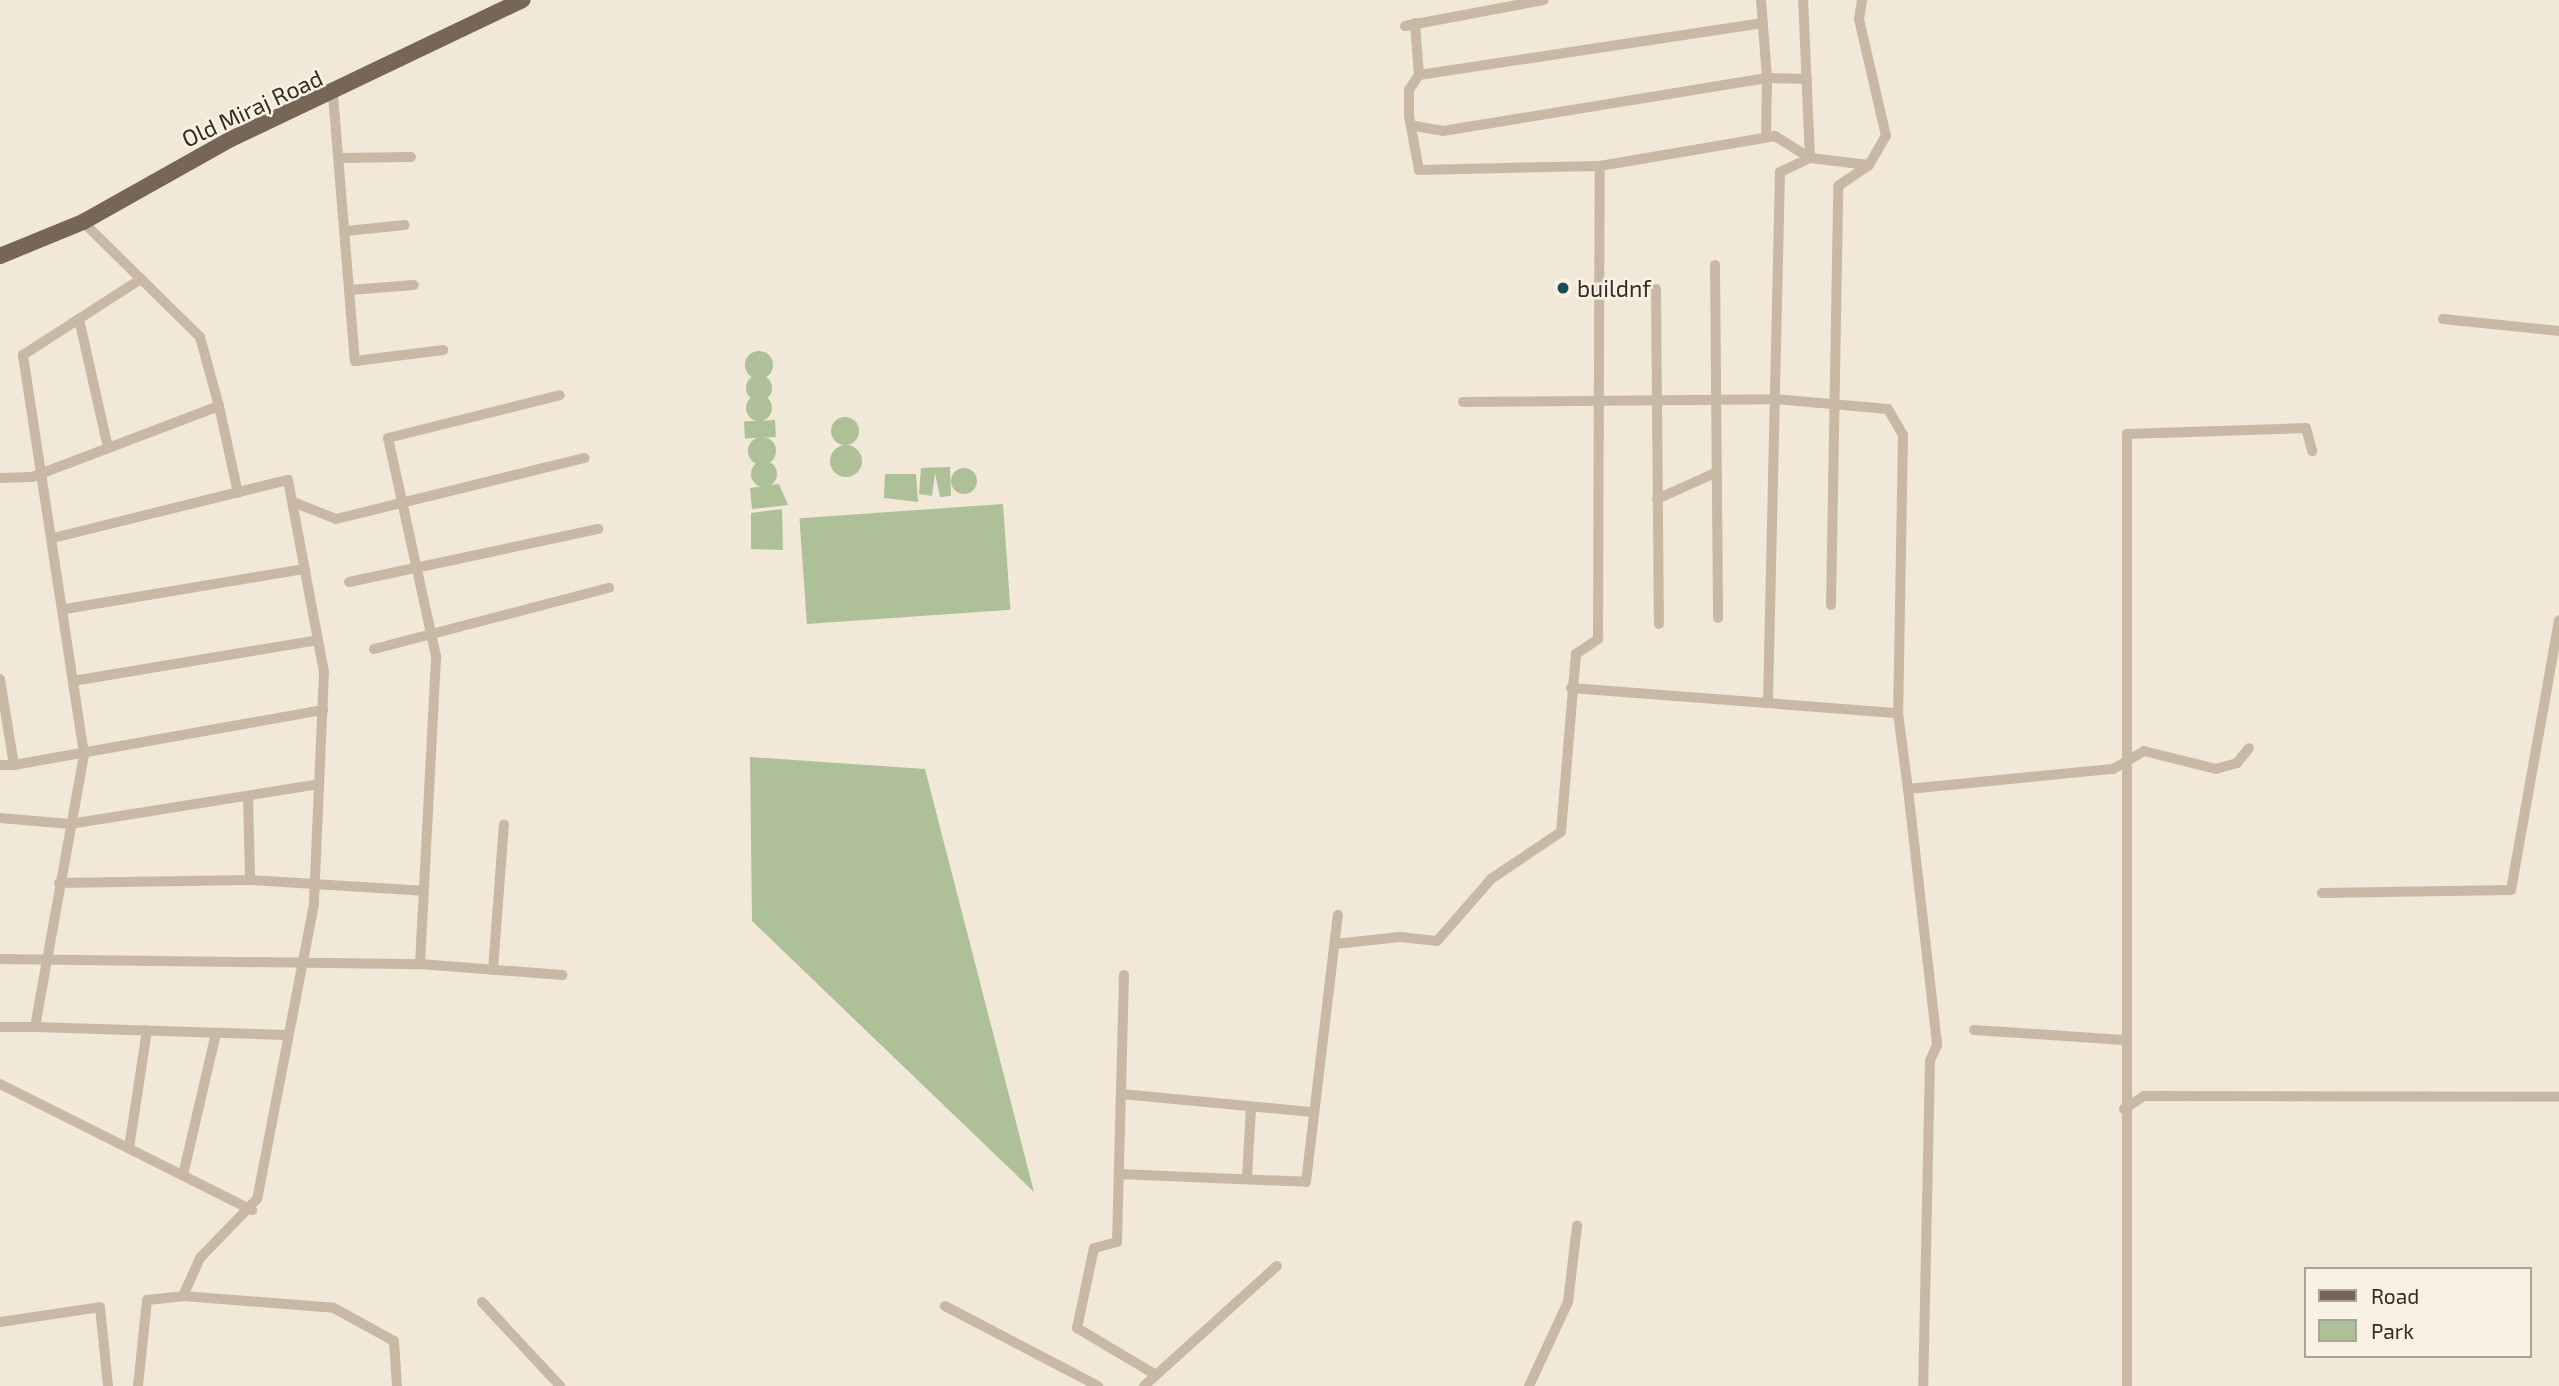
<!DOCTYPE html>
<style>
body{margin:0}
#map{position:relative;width:2559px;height:1386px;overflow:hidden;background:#f1e8d8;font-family:"Exo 2",sans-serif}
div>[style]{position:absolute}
.green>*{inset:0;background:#aec098;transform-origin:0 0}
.round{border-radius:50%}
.minor>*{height:10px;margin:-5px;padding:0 5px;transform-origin:5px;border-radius:5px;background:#c9b9a4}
.primary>*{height:16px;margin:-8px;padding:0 8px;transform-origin:8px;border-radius:8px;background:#776556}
.dots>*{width:19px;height:19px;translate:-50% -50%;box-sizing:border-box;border:4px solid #f9f2e4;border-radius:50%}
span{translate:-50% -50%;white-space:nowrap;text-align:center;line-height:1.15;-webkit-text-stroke:5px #f9f2e4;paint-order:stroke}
.street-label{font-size:23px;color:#342c26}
.poi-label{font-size:23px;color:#342c26}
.left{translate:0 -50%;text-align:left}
.legend{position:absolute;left:2304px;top:1267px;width:228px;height:91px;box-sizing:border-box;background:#f9f2e4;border:2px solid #aaa398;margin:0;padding:9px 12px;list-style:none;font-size:21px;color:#342c26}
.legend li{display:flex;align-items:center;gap:14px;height:35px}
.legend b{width:35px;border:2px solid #aaa398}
</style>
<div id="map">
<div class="green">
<i class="round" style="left:745px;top:351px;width:28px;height:28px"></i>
<i class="round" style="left:746px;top:375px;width:26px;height:26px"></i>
<i class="round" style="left:746px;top:395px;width:26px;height:26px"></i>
<i class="round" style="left:831px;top:417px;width:28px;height:28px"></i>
<i style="left:775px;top:420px;width:17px;height:31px;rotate:87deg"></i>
<i class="round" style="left:748px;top:437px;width:28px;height:28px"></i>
<i class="round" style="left:830px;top:445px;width:32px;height:32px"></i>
<i class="round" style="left:751px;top:461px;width:26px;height:26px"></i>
<i style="clip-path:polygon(950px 467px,951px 496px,940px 497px,935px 473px,932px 496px,919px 494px,921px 468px)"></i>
<i class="round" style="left:951px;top:468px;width:26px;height:26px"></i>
<i style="clip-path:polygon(885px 474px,916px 474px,918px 502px,884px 498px)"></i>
<i style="clip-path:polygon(779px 484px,788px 505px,752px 509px,750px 488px)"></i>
<i style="left:1003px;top:504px;width:106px;height:204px;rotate:86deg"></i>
<i style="clip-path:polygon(782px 509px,783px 550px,751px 549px,751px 513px)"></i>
<i style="clip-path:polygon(750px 757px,925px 769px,1034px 1192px,752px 921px)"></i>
</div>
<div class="minor">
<i style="left:1415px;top:23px;width:52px;rotate:85.6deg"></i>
<i style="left:1419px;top:75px;width:18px;rotate:124deg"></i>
<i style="left:1409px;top:90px;width:26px;rotate:90deg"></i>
<i style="left:1409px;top:116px;width:55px;rotate:79.5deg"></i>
<i style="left:1419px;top:170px;width:181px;rotate:-1.3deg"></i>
<i style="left:1405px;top:26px;width:141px;rotate:-10.6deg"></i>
<i style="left:1419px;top:75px;width:348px;rotate:-8.6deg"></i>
<i style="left:333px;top:95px;width:267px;rotate:85.3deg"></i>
<i style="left:355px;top:361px;width:89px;rotate:-7.1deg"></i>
<i style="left:1415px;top:126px;width:28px;rotate:10deg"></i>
<i style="left:1443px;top:131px;width:328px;rotate:-9.3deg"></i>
<i style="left:1767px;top:78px;width:78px;rotate:-94.4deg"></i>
<i style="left:1766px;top:137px;width:59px;rotate:-89deg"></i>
<i style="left:1767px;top:78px;width:40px;rotate:1.4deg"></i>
<i style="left:341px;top:158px;width:70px;rotate:-0.8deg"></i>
<i style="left:346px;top:231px;width:59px;rotate:-5.8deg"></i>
<i style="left:1715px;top:265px;width:353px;rotate:89.5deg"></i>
<i style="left:1656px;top:289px;width:335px;rotate:89.5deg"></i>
<i style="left:350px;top:290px;width:64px;rotate:-4.5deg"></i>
<i style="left:79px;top:319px;width:132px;rotate:77.3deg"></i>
<i style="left:2443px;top:319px;width:117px;rotate:5.9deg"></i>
<i style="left:1463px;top:402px;width:313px;rotate:-0.5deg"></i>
<i style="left:1776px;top:399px;width:112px;rotate:5.1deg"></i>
<i style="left:1888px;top:409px;width:30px;rotate:60deg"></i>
<i style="left:1903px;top:435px;width:278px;rotate:91deg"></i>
<i style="left:1898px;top:713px;width:77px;rotate:82.5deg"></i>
<i style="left:1908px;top:789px;width:206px;rotate:-5.6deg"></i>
<i style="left:2113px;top:769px;width:36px;rotate:-30deg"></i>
<i style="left:2144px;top:751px;width:74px;rotate:14deg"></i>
<i style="left:2216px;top:769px;width:22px;rotate:-16deg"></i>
<i style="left:2237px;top:763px;width:19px;rotate:-51deg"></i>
<i style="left:219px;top:406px;width:89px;rotate:77.7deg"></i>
<i style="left:0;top:478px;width:32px;rotate:-2deg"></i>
<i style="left:32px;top:477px;width:200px;rotate:-20.8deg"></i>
<i style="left:219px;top:406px;width:72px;rotate:-105.4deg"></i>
<i style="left:200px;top:337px;width:164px;rotate:-135.5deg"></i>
<i style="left:1657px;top:499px;width:66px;rotate:-24.2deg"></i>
<i style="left:293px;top:502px;width:46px;rotate:21.6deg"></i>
<i style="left:336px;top:519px;width:256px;rotate:-13.8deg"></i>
<i style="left:53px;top:538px;width:242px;rotate:-13.9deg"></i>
<i style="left:288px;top:480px;width:195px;rotate:79.4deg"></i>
<i style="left:324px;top:672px;width:232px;rotate:92.5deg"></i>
<i style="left:314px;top:904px;width:300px;rotate:100.9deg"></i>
<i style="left:257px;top:1199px;width:82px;rotate:134deg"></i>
<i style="left:200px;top:1258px;width:42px;rotate:114.1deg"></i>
<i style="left:349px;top:582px;width:255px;rotate:-12deg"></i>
<i style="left:1831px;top:605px;width:419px;rotate:-89deg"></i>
<i style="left:1838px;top:186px;width:37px;rotate:-34deg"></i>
<i style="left:1869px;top:165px;width:34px;rotate:-60deg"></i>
<i style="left:1886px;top:136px;width:120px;rotate:-103deg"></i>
<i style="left:1859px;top:19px;width:19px;rotate:-81deg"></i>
<i style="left:65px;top:609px;width:243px;rotate:-9.5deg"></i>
<i style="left:374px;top:649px;width:243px;rotate:-14.6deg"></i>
<i style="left:0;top:679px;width:87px;rotate:80.8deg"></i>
<i style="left:14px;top:765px;width:14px;rotate:180deg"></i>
<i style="left:73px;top:681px;width:248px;rotate:-9.5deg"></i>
<i style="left:1571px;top:688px;width:328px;rotate:4.4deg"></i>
<i style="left:1768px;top:700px;width:528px;rotate:-88.7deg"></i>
<i style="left:1780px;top:172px;width:33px;rotate:-25deg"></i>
<i style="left:1810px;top:158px;width:158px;rotate:-92.5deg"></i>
<i style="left:14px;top:765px;width:314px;rotate:-10.1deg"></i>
<i style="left:1908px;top:789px;width:258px;rotate:83.5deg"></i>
<i style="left:1937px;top:1045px;width:17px;rotate:114deg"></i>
<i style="left:1930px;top:1061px;width:325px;rotate:91.2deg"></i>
<i style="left:248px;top:796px;width:84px;rotate:88.6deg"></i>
<i style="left:0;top:818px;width:70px;rotate:4.9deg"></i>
<i style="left:70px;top:824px;width:252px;rotate:-9.1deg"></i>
<i style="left:59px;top:883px;width:191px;rotate:-0.9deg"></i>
<i style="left:250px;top:880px;width:173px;rotate:3.6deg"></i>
<i style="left:2322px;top:893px;width:189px;rotate:-0.9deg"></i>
<i style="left:2511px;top:890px;width:274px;rotate:-79.9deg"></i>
<i style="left:1335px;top:944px;width:65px;rotate:-6.1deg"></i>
<i style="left:1400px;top:937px;width:37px;rotate:6deg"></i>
<i style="left:1437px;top:941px;width:82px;rotate:-48.9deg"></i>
<i style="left:1491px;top:879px;width:84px;rotate:-33.9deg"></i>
<i style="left:1561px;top:832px;width:179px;rotate:-85.2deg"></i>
<i style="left:1576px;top:654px;width:27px;rotate:-34deg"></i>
<i style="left:1598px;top:639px;width:473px;rotate:-89.8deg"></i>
<i style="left:1600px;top:166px;width:178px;rotate:-9.7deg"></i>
<i style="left:1775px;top:136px;width:41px;rotate:32.2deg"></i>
<i style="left:1810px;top:158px;width:59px;rotate:6.8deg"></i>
<i style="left:0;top:959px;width:420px;rotate:0.7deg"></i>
<i style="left:420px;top:964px;width:308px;rotate:-87deg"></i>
<i style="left:436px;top:656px;width:223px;rotate:-102.4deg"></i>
<i style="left:388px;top:438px;width:177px;rotate:-14deg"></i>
<i style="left:420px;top:964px;width:143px;rotate:4.4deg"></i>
<i style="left:493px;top:970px;width:146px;rotate:-85.7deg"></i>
<i style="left:1124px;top:975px;width:267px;rotate:91.5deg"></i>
<i style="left:1117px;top:1242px;width:24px;rotate:165deg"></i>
<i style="left:1094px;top:1248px;width:82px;rotate:102deg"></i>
<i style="left:1077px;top:1328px;width:92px;rotate:30.7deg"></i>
<i style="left:0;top:1027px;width:35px"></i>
<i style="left:35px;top:1027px;width:277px;rotate:-79.8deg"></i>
<i style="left:84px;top:754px;width:404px;rotate:-98.7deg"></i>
<i style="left:23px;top:355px;width:140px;rotate:-32.8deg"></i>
<i style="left:35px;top:1027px;width:252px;rotate:1.8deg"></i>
<i style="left:1974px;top:1030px;width:150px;rotate:3.8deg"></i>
<i style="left:0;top:1084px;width:282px;rotate:26.6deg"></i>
<i style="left:1121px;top:1094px;width:190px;rotate:5.4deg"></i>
<i style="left:2124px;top:1109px;width:24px;rotate:-33deg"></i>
<i style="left:2144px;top:1096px;width:415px;rotate:0.1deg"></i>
<i style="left:129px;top:1148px;width:119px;rotate:-81.3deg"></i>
<i style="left:1119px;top:1174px;width:187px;rotate:2.4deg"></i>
<i style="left:1306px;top:1182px;width:269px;rotate:-83.2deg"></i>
<i style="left:183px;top:1175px;width:146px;rotate:-76.9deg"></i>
<i style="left:1247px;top:1177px;width:70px;rotate:-86.7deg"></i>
<i style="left:482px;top:1302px;width:115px;rotate:47.1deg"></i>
<i style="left:945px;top:1306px;width:173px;rotate:27.6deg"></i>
<i style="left:0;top:1322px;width:101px;rotate:-8.5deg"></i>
<i style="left:100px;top:1307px;width:79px;rotate:84.2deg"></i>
<i style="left:138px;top:1386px;width:86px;rotate:-84deg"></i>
<i style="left:147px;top:1300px;width:36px;rotate:-6deg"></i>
<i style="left:183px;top:1296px;width:151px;rotate:4.5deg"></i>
<i style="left:334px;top:1308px;width:68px;rotate:28.8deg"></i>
<i style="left:394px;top:1341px;width:45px;rotate:86.2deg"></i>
<i style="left:1144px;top:1386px;width:179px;rotate:-42.1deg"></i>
<i style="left:1529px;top:1386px;width:93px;rotate:-65.1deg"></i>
<i style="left:1568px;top:1302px;width:77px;rotate:-83.2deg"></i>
<i style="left:2127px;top:1386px;width:952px;rotate:-90deg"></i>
<i style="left:2127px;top:434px;width:179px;rotate:-1.9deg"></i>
<i style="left:2306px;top:428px;width:24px;rotate:75deg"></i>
</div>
<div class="primary">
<i style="left:0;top:256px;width:90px;rotate:-22.3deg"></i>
<i style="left:83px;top:222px;width:170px;rotate:-29.3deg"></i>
<i style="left:231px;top:139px;width:323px;rotate:-25.5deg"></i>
</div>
<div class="dots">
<i style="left:1563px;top:288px;background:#1b4c56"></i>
</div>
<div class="street-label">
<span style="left:252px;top:108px;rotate:-25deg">Old Miraj Road</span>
</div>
<div class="poi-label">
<span class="left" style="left:1577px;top:288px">buildnf</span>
</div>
<ul class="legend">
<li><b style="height:9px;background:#776556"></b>Road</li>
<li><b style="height:19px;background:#aec098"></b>Park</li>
</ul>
</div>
